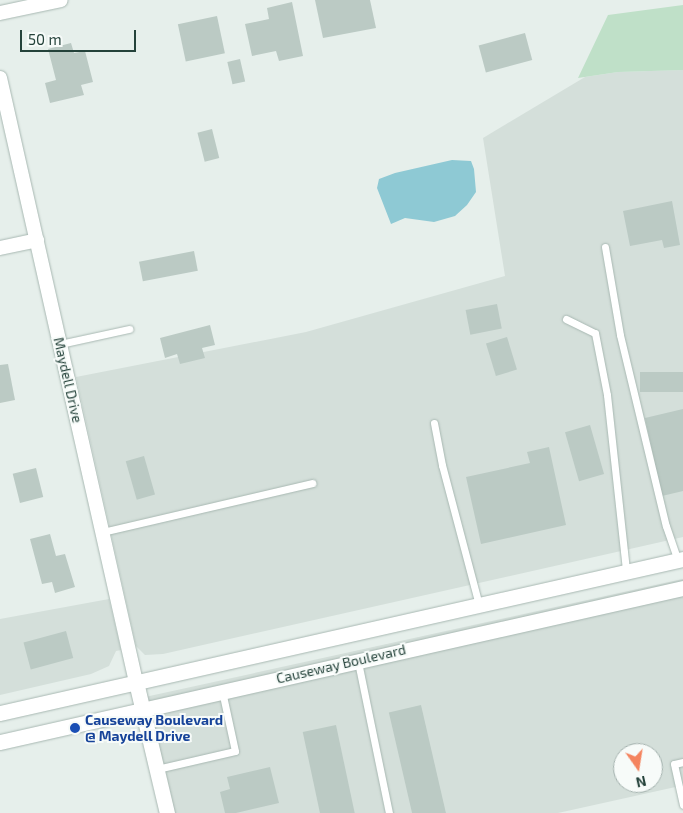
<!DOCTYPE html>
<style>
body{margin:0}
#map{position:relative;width:683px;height:813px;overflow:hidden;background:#e6efeb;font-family:"Exo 2",sans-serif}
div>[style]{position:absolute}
.built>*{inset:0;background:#d4dfda}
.green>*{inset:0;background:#bfe0c8}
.water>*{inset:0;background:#8ec9d4}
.building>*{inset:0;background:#bbcac4;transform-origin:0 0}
.roads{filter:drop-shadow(0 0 1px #a8b8b2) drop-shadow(0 0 1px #a8b8b2)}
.lane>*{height:7px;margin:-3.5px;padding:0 3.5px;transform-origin:3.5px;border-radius:3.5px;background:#fff}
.street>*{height:14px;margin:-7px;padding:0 7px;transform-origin:7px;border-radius:7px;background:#fff}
.secondary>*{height:15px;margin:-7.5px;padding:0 7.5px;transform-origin:7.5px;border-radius:7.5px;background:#fff}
.dots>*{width:14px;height:14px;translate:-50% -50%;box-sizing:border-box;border:2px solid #f7fbf9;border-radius:50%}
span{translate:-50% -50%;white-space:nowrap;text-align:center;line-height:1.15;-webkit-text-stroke:4px #f7fbf9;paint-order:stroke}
.street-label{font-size:14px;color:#24423a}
.transit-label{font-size:14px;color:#164399;font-weight:700}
.left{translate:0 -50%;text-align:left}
.north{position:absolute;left:613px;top:743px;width:50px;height:50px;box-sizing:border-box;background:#f7fbf9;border:1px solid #a3b1ad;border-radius:50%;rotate:167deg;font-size:14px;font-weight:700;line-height:20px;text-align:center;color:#24423a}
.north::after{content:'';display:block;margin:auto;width:18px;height:22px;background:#f4845f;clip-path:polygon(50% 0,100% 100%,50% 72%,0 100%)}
.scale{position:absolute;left:20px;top:30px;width:116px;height:22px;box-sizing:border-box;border:2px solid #24423a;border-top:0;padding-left:6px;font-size:15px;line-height:18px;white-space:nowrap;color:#24423a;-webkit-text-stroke:4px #f7fbf9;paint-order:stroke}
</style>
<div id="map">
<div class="built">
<i style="clip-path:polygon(683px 70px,683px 537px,163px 654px,145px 655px,136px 646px,76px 377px,306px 332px,505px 276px,483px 138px,585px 77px,618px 72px)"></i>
<i style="clip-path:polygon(evenodd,683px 579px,683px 795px,680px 786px,558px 813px,171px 813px,145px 697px,683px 579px,623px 753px,653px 753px,653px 783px,623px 783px,623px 753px)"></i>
<i style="clip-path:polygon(109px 599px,121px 650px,116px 651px,109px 666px,91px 674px,0 695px,0 619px)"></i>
</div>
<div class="green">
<i style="clip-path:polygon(683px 5px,683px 70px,618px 72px,578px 78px,608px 15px)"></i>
</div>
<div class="water">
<i style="clip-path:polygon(452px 160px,471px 161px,474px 169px,476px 192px,467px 205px,455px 216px,434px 222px,405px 218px,391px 224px,377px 188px,379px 179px,395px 173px)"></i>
</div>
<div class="building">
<i style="clip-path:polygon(315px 0,370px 0,376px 28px,323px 38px)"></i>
<i style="clip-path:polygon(292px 2px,303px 56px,279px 61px,276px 51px,252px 56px,245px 24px,269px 19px,267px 8px)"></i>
<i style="left:217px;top:16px;width:38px;height:40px;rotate:78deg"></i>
<i style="left:525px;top:33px;width:28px;height:48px;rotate:75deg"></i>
<i style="clip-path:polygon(71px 43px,74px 53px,85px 51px,93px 82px,81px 85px,84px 95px,50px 103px,45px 83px,56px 80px,48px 49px)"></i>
<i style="left:240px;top:59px;width:23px;height:13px;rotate:77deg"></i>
<i style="left:212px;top:129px;width:30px;height:15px;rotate:76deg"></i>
<i style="clip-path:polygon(672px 201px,680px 245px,664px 248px,662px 240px,630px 246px,623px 211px)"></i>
<i style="left:194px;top:251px;width:20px;height:56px;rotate:79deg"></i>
<i style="left:497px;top:304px;width:25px;height:32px;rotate:79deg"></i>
<i style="clip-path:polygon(210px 325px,215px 345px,202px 348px,205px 358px,180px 364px,177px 354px,165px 358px,160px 338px)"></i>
<i style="left:507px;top:337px;width:34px;height:22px;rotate:73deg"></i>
<i style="clip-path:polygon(8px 364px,15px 400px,0 403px,0 365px)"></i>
<i style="left:683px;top:372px;width:20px;height:43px;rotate:90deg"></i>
<i style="clip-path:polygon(683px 409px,683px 491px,662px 496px,645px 418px)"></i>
<i style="left:590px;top:425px;width:51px;height:26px;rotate:74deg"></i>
<i style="clip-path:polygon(549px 447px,566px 525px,481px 544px,466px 477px,530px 463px,527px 452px)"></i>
<i style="left:144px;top:456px;width:40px;height:19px;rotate:74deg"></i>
<i style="left:36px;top:468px;width:30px;height:24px;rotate:76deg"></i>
<i style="clip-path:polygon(50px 534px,56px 556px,65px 554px,75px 587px,55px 593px,52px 582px,42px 584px,30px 539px)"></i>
<i style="left:66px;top:631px;width:28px;height:44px;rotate:75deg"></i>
<i style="left:421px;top:705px;width:111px;height:33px;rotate:77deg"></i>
<i style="left:336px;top:725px;width:90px;height:34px;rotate:78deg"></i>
<i style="clip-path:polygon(270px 767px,279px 803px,236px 813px,225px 813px,220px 792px,230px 789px,227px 777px)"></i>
</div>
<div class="roads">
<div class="lane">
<i style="left:605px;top:247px;width:89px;rotate:80.3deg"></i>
<i style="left:620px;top:335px;width:196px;rotate:76.5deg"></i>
<i style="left:666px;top:526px;width:36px;rotate:71deg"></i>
<i style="left:566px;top:319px;width:32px;rotate:26deg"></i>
<i style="left:595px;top:333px;width:63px;rotate:79deg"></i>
<i style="left:607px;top:395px;width:177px;rotate:83.8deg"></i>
<i style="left:60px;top:344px;width:71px;rotate:-12.3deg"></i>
<i style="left:434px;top:423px;width:43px;rotate:79.2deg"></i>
<i style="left:442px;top:465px;width:145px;rotate:75.2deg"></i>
<i style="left:102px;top:532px;width:216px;rotate:-13.1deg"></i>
<i style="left:358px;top:662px;width:154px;rotate:78.4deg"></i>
<i style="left:683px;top:762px;width:9px;rotate:167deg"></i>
<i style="left:674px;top:764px;width:42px;rotate:77.6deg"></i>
<i style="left:157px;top:769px;width:80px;rotate:-13deg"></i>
<i style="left:235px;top:751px;width:61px;rotate:-102.2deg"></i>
</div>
<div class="street">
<i style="left:0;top:13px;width:62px;rotate:-12deg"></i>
<i style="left:0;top:78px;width:619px;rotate:77.31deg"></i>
<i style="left:0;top:248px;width:38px;rotate:-12deg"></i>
</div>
<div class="secondary">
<i style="left:136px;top:682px;width:135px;rotate:76.7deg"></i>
<i style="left:0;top:713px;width:700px;rotate:-12.71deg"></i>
<i style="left:0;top:742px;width:700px;rotate:-12.71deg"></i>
</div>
</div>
<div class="dots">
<i style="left:75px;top:728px;background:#1a4fb4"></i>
</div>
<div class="street-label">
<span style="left:68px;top:380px;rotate:77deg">Maydell Drive</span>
<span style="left:341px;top:664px;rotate:-13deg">Causeway Boulevard</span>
</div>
<div class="transit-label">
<span class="left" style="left:85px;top:728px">Causeway Boulevard<br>@ Maydell Drive</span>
</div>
<div class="north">N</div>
<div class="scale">50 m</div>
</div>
